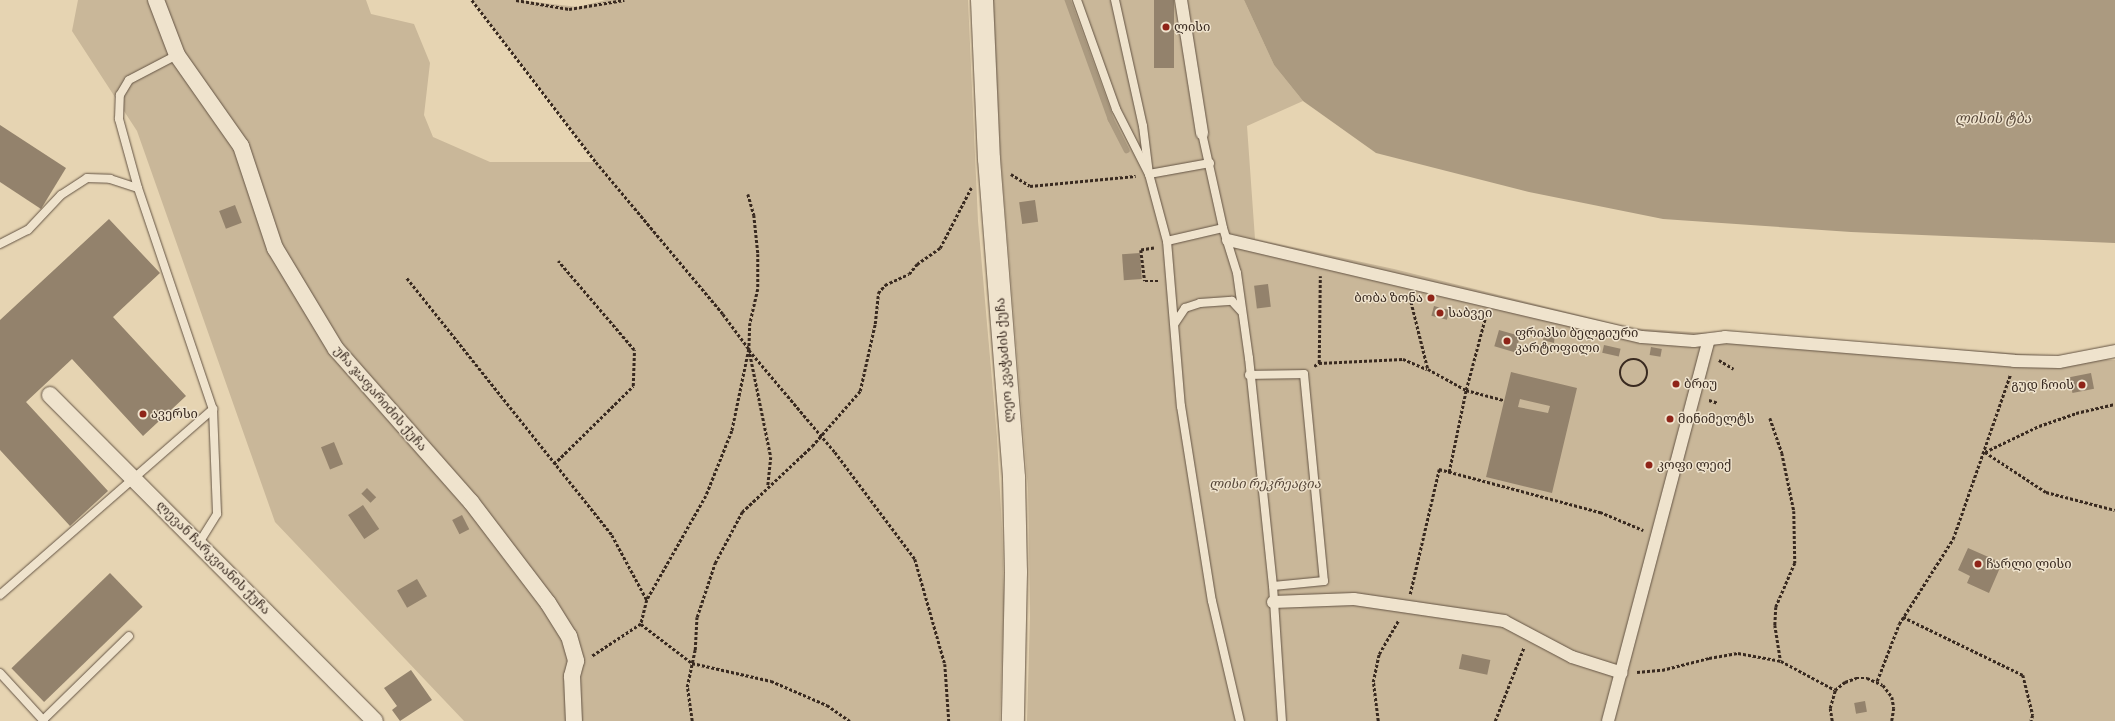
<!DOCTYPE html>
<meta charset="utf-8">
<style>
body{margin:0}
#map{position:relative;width:2115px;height:721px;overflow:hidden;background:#e6d4b2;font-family:"IM FELL French Canon","Noto Serif Georgian",serif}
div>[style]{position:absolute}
.green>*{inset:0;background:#c9b799}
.water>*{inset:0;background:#ab9a80}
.stream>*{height:5.5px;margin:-2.75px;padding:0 2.75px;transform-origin:2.75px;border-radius:2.75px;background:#ab9a80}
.building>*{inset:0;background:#93826c;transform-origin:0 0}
.path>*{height:2.5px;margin-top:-1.25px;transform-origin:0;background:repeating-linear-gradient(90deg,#392a20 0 3px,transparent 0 5px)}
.path>.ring{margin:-1.25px;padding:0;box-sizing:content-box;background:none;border:2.5px solid #392a20;border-radius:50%}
.roads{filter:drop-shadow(0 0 1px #645444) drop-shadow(0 0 1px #645444)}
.service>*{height:8px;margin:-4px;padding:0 4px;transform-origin:4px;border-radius:4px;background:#efe3cd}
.pedestrian>*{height:12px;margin:-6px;padding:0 6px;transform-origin:6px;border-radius:6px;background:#efe3cd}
.minor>*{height:16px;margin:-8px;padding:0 8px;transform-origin:8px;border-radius:8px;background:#efe3cd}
.secondary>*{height:22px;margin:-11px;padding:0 11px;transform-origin:11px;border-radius:11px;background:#efe3cd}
.dots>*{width:11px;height:11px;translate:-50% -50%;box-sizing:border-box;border:2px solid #efe3cd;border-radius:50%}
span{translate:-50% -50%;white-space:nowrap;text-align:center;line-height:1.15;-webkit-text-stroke:3px #efe3cd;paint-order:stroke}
.poi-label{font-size:13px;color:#392a20}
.left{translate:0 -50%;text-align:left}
.right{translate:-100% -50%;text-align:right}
.street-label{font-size:13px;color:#392a20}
.park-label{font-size:13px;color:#564638;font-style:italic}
.water-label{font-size:14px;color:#564638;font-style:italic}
</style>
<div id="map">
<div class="green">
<i style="clip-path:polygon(78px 0,366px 0,371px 14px,414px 24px,430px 63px,424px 115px,433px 137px,490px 162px,596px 162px,472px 0,518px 0,578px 7px,606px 0,968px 0,978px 221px,997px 437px,1002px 528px,1004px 599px,1000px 721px,464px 721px,275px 522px,137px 131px,72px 31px)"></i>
<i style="clip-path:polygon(993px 0,1244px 0,1274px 65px,1303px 101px,1247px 126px,1255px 239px,1394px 269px,1631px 328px,2115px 360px,2115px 721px,1027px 721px,1030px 616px,1028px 489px,1000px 148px)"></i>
</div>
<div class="water">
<i style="clip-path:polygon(1244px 0,2115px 0,2115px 243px,1851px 232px,1663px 219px,1529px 192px,1376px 153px,1303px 101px,1274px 65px)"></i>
</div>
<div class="stream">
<i style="left:1068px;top:0;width:127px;rotate:70.1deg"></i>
<i style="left:1111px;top:119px;width:35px;rotate:63deg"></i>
</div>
<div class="building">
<i style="left:1154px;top:0;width:20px;height:68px"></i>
<i style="clip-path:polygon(0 125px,66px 168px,41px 209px,0 182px)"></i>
<i style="left:1035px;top:200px;width:22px;height:16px;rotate:82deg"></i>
<i style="left:235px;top:205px;width:19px;height:17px;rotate:69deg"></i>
<i style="clip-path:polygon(109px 219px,160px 273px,113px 317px,186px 396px,143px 436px,72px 359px,26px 402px,108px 491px,70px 526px,0 450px,0 320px)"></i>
<i style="left:1140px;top:253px;width:26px;height:18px;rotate:86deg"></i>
<i style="left:1268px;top:284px;width:23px;height:14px;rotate:83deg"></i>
<i style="left:1434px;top:306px;width:16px;height:10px;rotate:15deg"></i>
<i style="left:1499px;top:330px;width:22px;height:17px;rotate:16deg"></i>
<i style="clip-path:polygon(1545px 331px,1555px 333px,1554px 343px,1543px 340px)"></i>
<i style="left:1604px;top:345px;width:17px;height:8px;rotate:13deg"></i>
<i style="left:1651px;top:347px;width:11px;height:8px;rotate:10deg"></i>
<i style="clip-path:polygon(evenodd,1511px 372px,1577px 388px,1552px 493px,1486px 477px,1511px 372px,1520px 399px,1550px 406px,1548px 413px,1518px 407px,1520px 399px)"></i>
<i style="left:2091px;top:373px;width:16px;height:22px;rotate:79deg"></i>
<i style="left:334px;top:442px;width:24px;height:14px;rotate:68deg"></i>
<i style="left:367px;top:488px;width:13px;height:8px;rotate:45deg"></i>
<i style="left:363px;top:505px;width:29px;height:18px;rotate:56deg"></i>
<i style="left:462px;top:515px;width:16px;height:11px;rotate:63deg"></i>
<i style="clip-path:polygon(1968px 548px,2002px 563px,1989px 593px,1967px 583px,1970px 576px,1958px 570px)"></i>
<i style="left:110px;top:573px;width:47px;height:137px;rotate:46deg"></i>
<i style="left:417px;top:579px;width:20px;height:23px;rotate:60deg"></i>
<i style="left:1462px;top:654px;width:29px;height:15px;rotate:12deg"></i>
<i style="clip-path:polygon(411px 670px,432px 700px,400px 721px,392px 710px,397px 706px,384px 688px)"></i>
<i style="left:1865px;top:701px;width:11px;height:11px;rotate:80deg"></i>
</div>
<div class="path">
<i style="left:472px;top:0;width:204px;rotate:52.6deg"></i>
<i style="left:596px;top:162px;width:198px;rotate:50.1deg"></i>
<i style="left:723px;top:314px;width:44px;rotate:53.4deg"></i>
<i style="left:749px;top:349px;width:84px;rotate:101.7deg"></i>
<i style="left:732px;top:431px;width:70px;rotate:111.8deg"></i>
<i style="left:706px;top:496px;width:120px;rotate:119.6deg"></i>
<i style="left:647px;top:600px;width:25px;rotate:104deg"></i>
<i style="left:641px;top:624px;width:60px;rotate:146.6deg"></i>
<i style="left:516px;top:0;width:54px;rotate:9.6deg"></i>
<i style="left:569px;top:9px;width:56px;rotate:-9.3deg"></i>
<i style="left:1011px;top:174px;width:22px;rotate:32deg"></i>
<i style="left:1030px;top:186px;width:106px;rotate:-5.4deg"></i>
<i style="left:748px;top:194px;width:22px;rotate:74deg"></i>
<i style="left:754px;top:215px;width:39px;rotate:84deg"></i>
<i style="left:758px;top:254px;width:35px;rotate:90deg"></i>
<i style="left:758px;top:289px;width:35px;rotate:103deg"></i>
<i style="left:750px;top:323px;width:26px;rotate:92deg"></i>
<i style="left:749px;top:349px;width:110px;rotate:78.5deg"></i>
<i style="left:771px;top:457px;width:30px;rotate:96deg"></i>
<i style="left:1154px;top:248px;width:13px;rotate:171deg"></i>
<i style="left:1141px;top:250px;width:31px;rotate:83deg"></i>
<i style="left:1145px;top:281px;width:14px"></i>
<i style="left:407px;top:278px;width:329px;rotate:51.4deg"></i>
<i style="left:612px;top:535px;width:74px;rotate:61.7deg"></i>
<i style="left:1410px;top:297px;width:74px;rotate:76deg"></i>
<i style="left:1428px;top:369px;width:43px;rotate:28.9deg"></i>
<i style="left:1466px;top:390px;width:39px;rotate:15deg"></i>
<i style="left:749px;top:350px;width:133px;rotate:49.9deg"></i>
<i style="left:835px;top:452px;width:134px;rotate:53.2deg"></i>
<i style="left:915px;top:559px;width:109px;rotate:74.1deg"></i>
<i style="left:945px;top:664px;width:57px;rotate:86deg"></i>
<i class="ring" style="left:1620px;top:359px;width:25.5px;height:25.5px"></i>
<i style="left:1719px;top:360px;width:17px;rotate:31deg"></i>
<i style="left:1319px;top:363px;width:84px;rotate:-2.7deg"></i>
<i style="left:1403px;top:359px;width:26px;rotate:23deg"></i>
<i style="left:1314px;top:366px;width:6px;rotate:-31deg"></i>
<i style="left:1319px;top:363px;width:87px;rotate:-89.3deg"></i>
<i style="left:1709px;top:400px;width:9px;rotate:18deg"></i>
<i style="left:1770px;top:418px;width:37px;rotate:71deg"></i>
<i style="left:1782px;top:453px;width:59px;rotate:78.3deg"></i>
<i style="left:1794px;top:511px;width:52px;rotate:88.9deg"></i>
<i style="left:1795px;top:563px;width:48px;rotate:113.4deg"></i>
<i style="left:1776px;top:607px;width:18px;rotate:93deg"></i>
<i style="left:1775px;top:625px;width:36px;rotate:81deg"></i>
<i style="left:1985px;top:452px;width:73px;rotate:33.3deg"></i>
<i style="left:2046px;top:492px;width:71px;rotate:14.6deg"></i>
<i style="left:1985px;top:452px;width:60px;rotate:-25.7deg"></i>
<i style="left:2039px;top:426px;width:39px;rotate:-19deg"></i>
<i style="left:2076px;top:413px;width:40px;rotate:-13deg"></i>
<i style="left:554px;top:464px;width:111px;rotate:-44.6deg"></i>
<i style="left:633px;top:386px;width:36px;rotate:-88deg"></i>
<i style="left:634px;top:350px;width:117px;rotate:-130.5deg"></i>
<i style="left:1449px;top:472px;width:84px;rotate:-78.3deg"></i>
<i style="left:1466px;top:390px;width:78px;rotate:-75.1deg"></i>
<i style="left:1410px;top:594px;width:128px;rotate:-76.9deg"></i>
<i style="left:1439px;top:469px;width:167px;rotate:15deg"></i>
<i style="left:1600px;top:512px;width:47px;rotate:22.7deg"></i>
<i style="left:1903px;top:617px;width:133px;rotate:25.8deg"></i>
<i style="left:2023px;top:675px;width:41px;rotate:76deg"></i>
<i style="left:2033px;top:715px;width:6px;rotate:108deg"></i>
<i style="left:641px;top:624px;width:64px;rotate:37.4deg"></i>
<i style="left:692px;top:663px;width:81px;rotate:12.8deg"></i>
<i style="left:771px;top:681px;width:61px;rotate:23.2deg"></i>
<i style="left:827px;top:705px;width:28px;rotate:35deg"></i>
<i style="left:1637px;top:672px;width:25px;rotate:-5deg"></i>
<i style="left:1662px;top:670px;width:49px;rotate:-14.3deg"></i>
<i style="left:1709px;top:658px;width:29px;rotate:-10deg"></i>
<i style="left:1738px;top:653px;width:44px;rotate:10.5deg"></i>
<i style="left:1781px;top:661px;width:61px;rotate:28.2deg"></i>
<i style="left:1877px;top:681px;width:61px;rotate:-68.9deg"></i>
<i style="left:1899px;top:624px;width:101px;rotate:-57.6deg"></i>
<i style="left:1953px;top:539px;width:174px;rotate:-70.8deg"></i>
<i style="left:692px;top:721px;width:34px;rotate:-98deg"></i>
<i style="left:687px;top:687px;width:38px;rotate:-78deg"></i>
<i style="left:695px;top:650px;width:33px;rotate:-87deg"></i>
<i style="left:697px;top:617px;width:57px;rotate:-71.6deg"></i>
<i style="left:715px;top:563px;width:58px;rotate:-62.1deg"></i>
<i style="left:742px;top:512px;width:96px;rotate:-43.3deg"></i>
<i style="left:812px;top:446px;width:73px;rotate:-48.9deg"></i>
<i style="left:860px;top:391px;width:69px;rotate:-77.4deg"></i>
<i style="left:875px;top:324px;width:31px;rotate:-84deg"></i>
<i style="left:878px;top:293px;width:11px;rotate:-49deg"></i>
<i style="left:885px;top:285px;width:26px;rotate:-25deg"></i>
<i style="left:909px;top:274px;width:13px;rotate:-51deg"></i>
<i style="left:917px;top:264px;width:28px;rotate:-35deg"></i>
<i style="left:940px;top:248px;width:68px;rotate:-62.7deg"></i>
<i style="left:1378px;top:721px;width:39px;rotate:-97deg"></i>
<i style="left:1373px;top:682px;width:29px;rotate:-78deg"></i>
<i style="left:1379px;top:654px;width:39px;rotate:-60deg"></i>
<i style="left:1495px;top:721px;width:79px;rotate:-68.6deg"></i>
<i style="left:1832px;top:721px;width:13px;rotate:-99deg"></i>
<i style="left:1830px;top:708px;width:19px;rotate:-74deg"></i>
<i style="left:1835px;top:690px;width:13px;rotate:-39deg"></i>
<i style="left:1845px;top:682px;width:12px;rotate:-20deg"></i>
<i style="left:1856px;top:678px;width:11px"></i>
<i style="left:1867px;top:678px;width:17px;rotate:24deg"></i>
<i style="left:1883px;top:685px;width:15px;rotate:53deg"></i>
<i style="left:1892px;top:697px;width:11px;rotate:80deg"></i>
<i style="left:1894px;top:708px;width:13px;rotate:99deg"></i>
</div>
<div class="roads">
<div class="service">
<i style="left:1077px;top:0;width:116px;rotate:70.3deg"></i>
<i style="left:1116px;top:109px;width:73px;rotate:63.1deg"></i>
<i style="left:1149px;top:174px;width:69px;rotate:75deg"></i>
<i style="left:1167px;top:241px;width:166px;rotate:85.2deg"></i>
<i style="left:1181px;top:406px;width:197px;rotate:81deg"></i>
<i style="left:1212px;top:601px;width:123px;rotate:76.9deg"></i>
<i style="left:1115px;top:0;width:129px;rotate:77.5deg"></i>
<i style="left:1143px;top:126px;width:48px;rotate:82.9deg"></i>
<i style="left:1149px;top:174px;width:62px;rotate:-10.2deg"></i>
<i style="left:1202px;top:133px;width:97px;rotate:77.5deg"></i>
<i style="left:1223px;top:228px;width:47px;rotate:72.7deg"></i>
<i style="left:1237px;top:273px;width:86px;rotate:82deg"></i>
<i style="left:1249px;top:358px;width:229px;rotate:84deg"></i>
<i style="left:1273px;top:586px;width:135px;rotate:86.2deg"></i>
<i style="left:138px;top:188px;width:72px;rotate:-105.4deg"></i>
<i style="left:119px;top:119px;width:24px;rotate:-88deg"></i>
<i style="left:120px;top:95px;width:17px;rotate:-59deg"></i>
<i style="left:129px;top:80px;width:54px;rotate:-27.5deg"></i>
<i style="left:1167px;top:241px;width:57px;rotate:-13.1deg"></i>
<i style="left:0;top:244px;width:31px;rotate:-27deg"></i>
<i style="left:28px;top:230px;width:48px;rotate:-46.7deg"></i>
<i style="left:61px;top:195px;width:31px;rotate:-33deg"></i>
<i style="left:87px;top:178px;width:23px;rotate:2deg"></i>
<i style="left:110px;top:179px;width:29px;rotate:18deg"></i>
<i style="left:138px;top:188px;width:233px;rotate:71.3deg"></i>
<i style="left:213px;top:409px;width:105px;rotate:87.8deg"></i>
<i style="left:217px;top:514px;width:34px;rotate:122deg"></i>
<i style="left:1175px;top:323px;width:18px;rotate:-56deg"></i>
<i style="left:1185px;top:308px;width:16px;rotate:-18deg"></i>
<i style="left:1200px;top:303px;width:32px;rotate:-4deg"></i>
<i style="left:1232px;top:301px;width:13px;rotate:48deg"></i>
<i style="left:1249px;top:375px;width:55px;rotate:-1deg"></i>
<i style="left:1304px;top:374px;width:208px;rotate:84.5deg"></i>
<i style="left:1324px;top:581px;width:51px;rotate:174.4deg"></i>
<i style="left:0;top:595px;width:283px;rotate:-41.1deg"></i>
<i style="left:0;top:673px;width:65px;rotate:47.5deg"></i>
<i style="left:43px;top:720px;width:120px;rotate:-44.3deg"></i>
</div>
<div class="pedestrian">
<i style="left:1181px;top:0;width:135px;rotate:81deg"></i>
<i style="left:1228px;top:240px;width:425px;rotate:13.2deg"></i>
<i style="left:1642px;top:337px;width:52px;rotate:4.4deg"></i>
<i style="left:1694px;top:341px;width:31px;rotate:-7deg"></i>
<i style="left:1725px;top:337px;width:290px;rotate:4.7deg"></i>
<i style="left:2014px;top:361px;width:45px;rotate:1.3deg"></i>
<i style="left:2059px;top:362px;width:57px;rotate:-11.1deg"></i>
<i style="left:1273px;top:602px;width:81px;rotate:-2.1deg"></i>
<i style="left:1354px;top:599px;width:152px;rotate:8.3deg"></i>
<i style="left:1504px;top:621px;width:77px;rotate:27.9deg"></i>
<i style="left:1572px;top:657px;width:52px;rotate:17.7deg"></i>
<i style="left:1608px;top:721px;width:394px;rotate:-75.2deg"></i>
</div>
<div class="minor">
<i style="left:156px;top:0;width:59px;rotate:69.1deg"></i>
<i style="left:177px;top:55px;width:111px;rotate:54.9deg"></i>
<i style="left:241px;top:146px;width:108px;rotate:71.6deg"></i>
<i style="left:275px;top:248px;width:118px;rotate:58.9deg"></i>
<i style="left:336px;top:349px;width:204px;rotate:48.6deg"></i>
<i style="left:471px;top:502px;width:127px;rotate:52.7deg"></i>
<i style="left:548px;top:603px;width:39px;rotate:58deg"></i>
<i style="left:569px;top:636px;width:26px;rotate:74deg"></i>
<i style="left:576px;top:661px;width:16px;rotate:105deg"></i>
<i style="left:572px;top:676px;width:45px;rotate:87.5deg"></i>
<i style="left:50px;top:395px;width:460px;rotate:45.1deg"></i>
</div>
<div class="secondary">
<i style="left:982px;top:0;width:159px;rotate:87.5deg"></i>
<i style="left:989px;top:159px;width:320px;rotate:85.5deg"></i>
<i style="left:1014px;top:478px;width:94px;rotate:88.8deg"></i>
<i style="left:1016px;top:572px;width:149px;rotate:91.2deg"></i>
</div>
</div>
<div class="dots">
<i style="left:1166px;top:27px;background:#8f2418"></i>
<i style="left:1431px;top:298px;background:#8f2418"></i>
<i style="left:1440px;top:313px;background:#8f2418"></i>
<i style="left:1507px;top:341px;background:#8f2418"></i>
<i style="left:1676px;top:384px;background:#8f2418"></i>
<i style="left:2082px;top:385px;background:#8f2418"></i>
<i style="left:143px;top:414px;background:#8f2418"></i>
<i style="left:1670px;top:419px;background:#8f2418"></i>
<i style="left:1649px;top:465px;background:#8f2418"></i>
<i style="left:1978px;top:564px;background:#8f2418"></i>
</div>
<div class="poi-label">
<span class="left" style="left:1174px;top:27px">ლისი</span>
<span class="right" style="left:1423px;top:298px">ბობა ზონა</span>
<span class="left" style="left:1448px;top:313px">საბვეი</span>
<span class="left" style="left:1515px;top:341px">ფრიპსი ბელგიური<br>კარტოფილი</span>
<span class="left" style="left:1684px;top:384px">ბრიუ</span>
<span class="right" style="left:2074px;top:385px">გუდ ჩოის</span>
<span class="left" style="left:151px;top:414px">ავერსი</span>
<span class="left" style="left:1678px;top:419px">მინიმელტს</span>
<span class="left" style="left:1657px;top:465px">კოფი ლეიქ</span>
<span class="left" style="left:1986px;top:564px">ჩარლი ლისი</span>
</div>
<div class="street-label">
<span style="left:1005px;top:360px;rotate:-94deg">ლეო კვაჭაძის ქუჩა</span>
<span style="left:380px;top:399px;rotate:49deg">უჩა ჯაფარიძის ქუჩა</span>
<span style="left:213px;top:558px;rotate:45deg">ლევან ჩარკვიანის ქუჩა</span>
</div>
<div class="park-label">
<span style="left:1265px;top:484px">ლისი რეკრეაცია</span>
</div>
<div class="water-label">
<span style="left:1993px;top:119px">ლისის ტბა</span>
</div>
</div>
